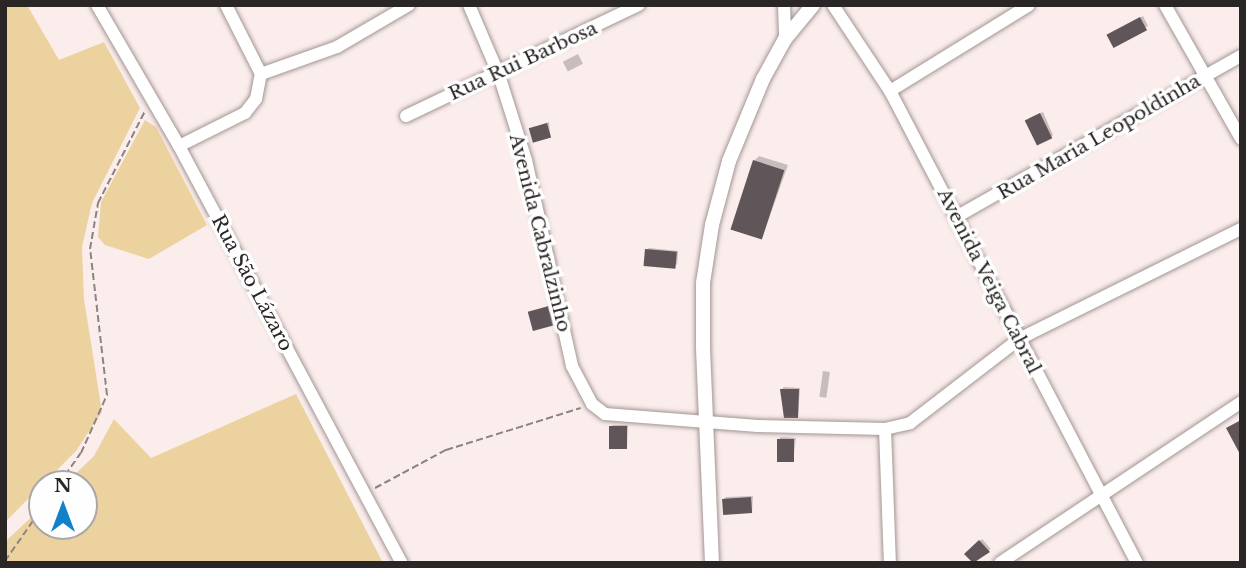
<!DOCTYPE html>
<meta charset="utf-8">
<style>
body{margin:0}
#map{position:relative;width:1246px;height:568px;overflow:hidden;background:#faedeb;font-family:"Libre Baskerville",serif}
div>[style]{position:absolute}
.green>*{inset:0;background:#ecd29e}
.shadow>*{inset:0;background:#0003;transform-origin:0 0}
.building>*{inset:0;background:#605558;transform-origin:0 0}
.path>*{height:2px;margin-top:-1px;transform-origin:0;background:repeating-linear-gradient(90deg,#8c8482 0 7px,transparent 0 10.5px)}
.roads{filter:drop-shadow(0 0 2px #a29694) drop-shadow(0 0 2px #a29694)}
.minor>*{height:12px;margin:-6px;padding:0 6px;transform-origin:6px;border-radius:6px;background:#fff}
.tertiary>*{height:14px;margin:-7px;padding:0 7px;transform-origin:7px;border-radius:7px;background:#fff}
span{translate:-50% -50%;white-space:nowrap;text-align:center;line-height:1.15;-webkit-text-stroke:7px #fefefe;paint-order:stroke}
.street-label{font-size:19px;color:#2a2625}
.frame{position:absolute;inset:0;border:7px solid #2a2625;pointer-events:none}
.north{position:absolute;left:28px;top:470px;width:70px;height:70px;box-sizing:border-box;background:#fefefe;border:2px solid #a9a8a7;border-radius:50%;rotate:0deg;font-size:19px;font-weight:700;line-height:28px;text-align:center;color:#2a2625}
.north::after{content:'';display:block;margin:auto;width:24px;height:32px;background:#1281ca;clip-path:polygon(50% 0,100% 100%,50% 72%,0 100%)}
</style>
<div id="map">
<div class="green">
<i style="clip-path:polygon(5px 5px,27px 5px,59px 60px,104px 42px,140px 108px,92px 203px,82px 247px,84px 299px,102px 412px,76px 451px,5px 522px)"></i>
<i style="clip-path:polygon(145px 120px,156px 127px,207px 225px,149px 259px,105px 245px,98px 237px,101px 202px)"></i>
<i style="clip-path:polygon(296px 394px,383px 563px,5px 563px,5px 542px,42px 507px,42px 526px,84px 526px,84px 484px,65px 484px,94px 456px,114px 419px,151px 458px)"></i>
</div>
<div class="shadow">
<i style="clip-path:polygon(1143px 16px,1148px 26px,1115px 45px,1112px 33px)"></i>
<i style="left:578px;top:54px;width:11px;height:17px;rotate:63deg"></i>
<i style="clip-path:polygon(1043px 112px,1053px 135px,1051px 137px,1029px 118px)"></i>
<i style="clip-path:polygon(549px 122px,550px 135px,531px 130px,533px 128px)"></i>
<i style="clip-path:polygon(759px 156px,788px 165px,762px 238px,754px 161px)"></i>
<i style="clip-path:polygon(649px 248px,678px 251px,677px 265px,646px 250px)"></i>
<i style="clip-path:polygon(551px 305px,553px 323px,533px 311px)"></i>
<i style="left:823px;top:371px;width:7px;height:26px;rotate:8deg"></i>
<i style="clip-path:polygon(784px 387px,800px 388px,798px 416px,782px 389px)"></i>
<i style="clip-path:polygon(613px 425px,628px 425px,627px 447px,611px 427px)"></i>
<i style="clip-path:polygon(781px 437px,796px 438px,793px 460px,779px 439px)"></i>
<i style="clip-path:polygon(753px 496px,752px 512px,723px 500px,726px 497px)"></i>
<i style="left:982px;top:539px;width:13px;height:21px;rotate:48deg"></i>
</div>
<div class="building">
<i style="left:1140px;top:17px;width:15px;height:38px;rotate:62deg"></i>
<i style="left:1040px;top:113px;width:28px;height:17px;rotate:64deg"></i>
<i style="left:547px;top:123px;width:15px;height:19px;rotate:74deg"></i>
<i style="left:753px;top:160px;width:33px;height:73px;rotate:18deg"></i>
<i style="left:645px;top:249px;width:32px;height:17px;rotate:5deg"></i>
<i style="left:549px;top:306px;width:20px;height:22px;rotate:75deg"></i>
<i style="clip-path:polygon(780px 389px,799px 389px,798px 418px,784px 418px)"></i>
<i style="clip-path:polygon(1241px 420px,1241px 456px,1226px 428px)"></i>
<i style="left:609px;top:426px;width:18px;height:23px"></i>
<i style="left:777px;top:439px;width:17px;height:23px"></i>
<i style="left:751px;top:497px;width:16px;height:29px;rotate:86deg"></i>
<i style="clip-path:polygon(979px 540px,990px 552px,973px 563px,964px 554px)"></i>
</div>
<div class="path">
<i style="left:59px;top:484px;width:38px;rotate:-55deg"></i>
<i style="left:81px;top:453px;width:64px;rotate:-65.9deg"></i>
<i style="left:107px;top:395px;width:147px;rotate:-96.6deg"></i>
<i style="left:90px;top:249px;width:47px;rotate:-80.1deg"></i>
<i style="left:98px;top:203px;width:103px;rotate:-62.9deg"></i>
<i style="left:375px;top:488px;width:81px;rotate:-28.2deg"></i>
<i style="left:446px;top:450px;width:141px;rotate:-17.3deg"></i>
<i style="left:5px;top:561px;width:65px;rotate:-55.1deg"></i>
</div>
<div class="roads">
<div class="minor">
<i style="left:97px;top:5px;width:163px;rotate:59.8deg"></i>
<i style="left:179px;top:146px;width:473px;rotate:61.9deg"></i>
<i style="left:226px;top:5px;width:77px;rotate:63.1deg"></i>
<i style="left:469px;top:5px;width:76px;rotate:66.8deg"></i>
<i style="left:499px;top:75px;width:89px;rotate:72.4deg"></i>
<i style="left:526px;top:160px;width:211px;rotate:77.4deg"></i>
<i style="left:572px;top:366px;width:43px;rotate:62.2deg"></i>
<i style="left:592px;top:404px;width:16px;rotate:38deg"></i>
<i style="left:605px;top:414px;width:153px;rotate:4.5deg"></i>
<i style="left:758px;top:426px;width:127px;rotate:1.4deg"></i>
<i style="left:885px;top:429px;width:26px;rotate:-13deg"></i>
<i style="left:910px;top:423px;width:138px;rotate:-37.6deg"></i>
<i style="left:1019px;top:339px;width:248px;rotate:-26.4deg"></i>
<i style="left:784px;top:5px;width:34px;rotate:88deg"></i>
<i style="left:833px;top:5px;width:103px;rotate:56.5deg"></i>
<i style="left:890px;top:91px;width:533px;rotate:62.38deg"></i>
<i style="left:1165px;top:5px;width:154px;rotate:60.4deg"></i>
<i style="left:261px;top:74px;width:81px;rotate:-19.6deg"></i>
<i style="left:337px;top:47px;width:83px;rotate:-30.3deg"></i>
<i style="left:890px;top:91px;width:163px;rotate:-31.7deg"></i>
<i style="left:406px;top:116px;width:258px;rotate:-25.5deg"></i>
<i style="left:179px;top:146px;width:74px;rotate:-26.6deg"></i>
<i style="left:245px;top:113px;width:18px;rotate:-52deg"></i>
<i style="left:256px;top:99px;width:25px;rotate:-79deg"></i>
<i style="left:956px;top:217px;width:327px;rotate:-29.5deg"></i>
<i style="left:885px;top:429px;width:134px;rotate:87.9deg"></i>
<i style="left:1000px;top:563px;width:290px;rotate:-33.7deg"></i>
</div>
<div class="tertiary">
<i style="left:712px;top:563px;width:217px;rotate:-92.4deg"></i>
<i style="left:703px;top:346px;width:63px;rotate:-90deg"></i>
<i style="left:703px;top:283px;width:59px;rotate:-81.2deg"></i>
<i style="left:712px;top:225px;width:66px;rotate:-75.1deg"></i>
<i style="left:729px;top:161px;width:89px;rotate:-67.5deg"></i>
<i style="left:763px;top:79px;width:46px;rotate:-61.2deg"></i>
<i style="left:785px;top:39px;width:44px;rotate:-50.5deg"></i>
</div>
</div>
<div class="street-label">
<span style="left:523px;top:61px;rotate:-25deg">Rua Rui Barbosa</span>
<span style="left:1099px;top:137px;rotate:-30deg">Rua Maria Leopoldinha</span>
<span style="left:540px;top:233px;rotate:76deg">Avenida Cabralzinho</span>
<span style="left:989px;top:281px;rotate:63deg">Avenida Veiga Cabral</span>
<span style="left:252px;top:283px;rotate:62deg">Rua São Lázaro</span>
</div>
<div class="frame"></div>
<div class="north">N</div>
</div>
